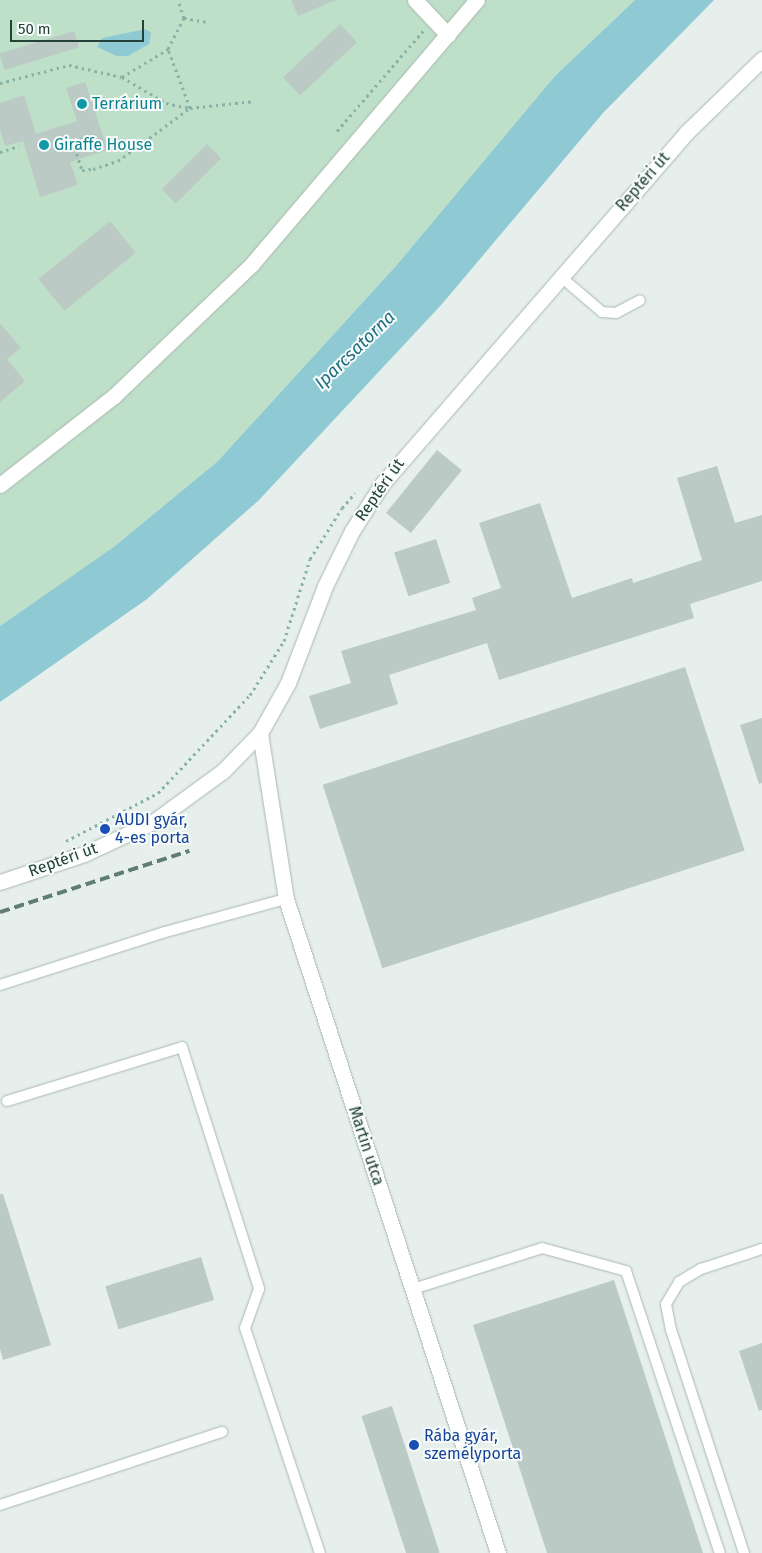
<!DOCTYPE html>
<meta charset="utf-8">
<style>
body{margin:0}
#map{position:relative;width:762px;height:1553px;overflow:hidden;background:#e6efeb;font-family:"Fira Sans",sans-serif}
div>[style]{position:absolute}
.green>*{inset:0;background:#bfe0c8}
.water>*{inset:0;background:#8ec9d4}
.building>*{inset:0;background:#bbcac4;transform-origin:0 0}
.path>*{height:3px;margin-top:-1.5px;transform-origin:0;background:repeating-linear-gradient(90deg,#86b3a5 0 2.5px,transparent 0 6.5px)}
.roads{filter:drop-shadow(0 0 1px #a8b8b2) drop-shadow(0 0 1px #a8b8b2)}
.lane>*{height:10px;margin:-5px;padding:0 5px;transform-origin:5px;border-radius:5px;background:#fff}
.street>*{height:15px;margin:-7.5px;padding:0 7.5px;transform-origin:7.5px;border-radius:7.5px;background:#fff}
.rail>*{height:4px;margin-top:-2px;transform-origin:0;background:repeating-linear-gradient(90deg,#5f7d75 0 10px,transparent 0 15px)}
.dots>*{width:14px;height:14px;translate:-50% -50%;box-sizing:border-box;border:2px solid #f7fbf9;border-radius:50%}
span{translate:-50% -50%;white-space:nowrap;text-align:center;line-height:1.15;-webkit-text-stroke:4px #f7fbf9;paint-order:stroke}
.culture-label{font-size:16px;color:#0d838f}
.left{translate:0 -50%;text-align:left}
.street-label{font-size:16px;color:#24423a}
.transit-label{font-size:16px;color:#164399}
.water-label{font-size:18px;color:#1c6f80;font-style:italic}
.scale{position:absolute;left:10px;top:20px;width:134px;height:22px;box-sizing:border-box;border:2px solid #24423a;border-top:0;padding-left:6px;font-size:15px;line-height:18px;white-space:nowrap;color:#24423a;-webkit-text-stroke:4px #f7fbf9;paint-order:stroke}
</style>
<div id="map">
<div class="green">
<i style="clip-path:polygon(0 0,635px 0,555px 76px,395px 267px,218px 461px,115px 546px,0 626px)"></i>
</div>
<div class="water">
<i style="clip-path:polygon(635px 0,714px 0,603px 113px,442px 304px,259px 500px,147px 599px,0 702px,0 626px,115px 546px,218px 461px,395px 267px,555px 76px)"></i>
<i style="clip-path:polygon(146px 29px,151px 33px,149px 44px,128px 56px,117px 56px,97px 47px,102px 38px)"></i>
</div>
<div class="building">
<i style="clip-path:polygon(291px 0,336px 0,298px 16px)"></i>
<i style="left:340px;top:24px;width:25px;height:78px;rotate:47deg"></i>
<i style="left:74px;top:31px;width:17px;height:78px;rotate:73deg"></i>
<i style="clip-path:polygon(85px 82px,108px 150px,70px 162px,78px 185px,40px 197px,23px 141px,5px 146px,0 129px,0 103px,24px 95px,36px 134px,77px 121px,66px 88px)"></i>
<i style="left:207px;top:144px;width:20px;height:64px;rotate:45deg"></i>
<i style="left:110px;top:221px;width:41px;height:92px;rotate:51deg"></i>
<i style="clip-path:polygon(0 323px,21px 348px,7px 359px,25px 381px,0 402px)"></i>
<i style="left:437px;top:450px;width:32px;height:81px;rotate:39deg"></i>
<i style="clip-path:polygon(717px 466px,735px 523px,762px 515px,762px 581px,690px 604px,694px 618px,499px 680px,487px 643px,389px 675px,398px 704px,320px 729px,309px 696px,351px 683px,341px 651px,476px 610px,472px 598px,501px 588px,479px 523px,540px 503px,572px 598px,632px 578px,633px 583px,702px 560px,677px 478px)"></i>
<i style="left:436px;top:539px;width:46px;height:44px;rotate:72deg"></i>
<i style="left:685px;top:667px;width:193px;height:381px;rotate:72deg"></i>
<i style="clip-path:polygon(762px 718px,762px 783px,759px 784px,740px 725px)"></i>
<i style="clip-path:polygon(0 1194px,3px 1194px,51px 1345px,3px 1360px,0 1349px)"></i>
<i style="left:201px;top:1257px;width:45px;height:100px;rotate:73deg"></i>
<i style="clip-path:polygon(614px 1280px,703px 1553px,547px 1553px,473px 1325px)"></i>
<i style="clip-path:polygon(762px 1343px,762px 1410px,759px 1411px,739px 1351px)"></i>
<i style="left:392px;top:1406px;width:154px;height:32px;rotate:72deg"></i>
</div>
<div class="path">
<i style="left:184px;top:18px;width:22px;rotate:10deg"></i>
<i style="left:122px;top:77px;width:54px;rotate:-31.3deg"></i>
<i style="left:0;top:83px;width:71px;rotate:-14.6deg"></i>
<i style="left:69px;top:65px;width:54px;rotate:12.8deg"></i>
<i style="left:122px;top:77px;width:51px;rotate:30.6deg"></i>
<i style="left:166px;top:103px;width:25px;rotate:12deg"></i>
<i style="left:190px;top:108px;width:65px;rotate:-6.1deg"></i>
<i style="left:337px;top:131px;width:132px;rotate:-49.3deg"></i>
<i style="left:83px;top:139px;width:10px;rotate:169deg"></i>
<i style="left:73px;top:141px;width:30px;rotate:73deg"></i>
<i style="left:82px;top:170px;width:11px;rotate:-5deg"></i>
<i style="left:93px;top:169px;width:26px;rotate:-18deg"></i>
<i style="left:118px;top:161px;width:89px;rotate:-36.4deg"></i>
<i style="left:190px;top:108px;width:63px;rotate:-110.4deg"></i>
<i style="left:168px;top:49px;width:35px;rotate:-63deg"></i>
<i style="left:184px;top:18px;width:19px;rotate:-108deg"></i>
<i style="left:0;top:152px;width:20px;rotate:-18deg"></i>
<i style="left:66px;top:841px;width:104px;rotate:-27.6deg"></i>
<i style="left:158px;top:793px;width:134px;rotate:-46.8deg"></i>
<i style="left:250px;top:695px;width:64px;rotate:-57.8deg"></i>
<i style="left:284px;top:641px;width:86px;rotate:-72.4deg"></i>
<i style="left:310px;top:559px;width:60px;rotate:-57.9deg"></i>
<i style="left:342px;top:508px;width:20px;rotate:-49deg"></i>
</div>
<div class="roads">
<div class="lane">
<i style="left:560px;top:276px;width:55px;rotate:40.6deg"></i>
<i style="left:602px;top:312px;width:14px;rotate:4deg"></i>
<i style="left:616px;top:313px;width:27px;rotate:-28deg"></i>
<i style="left:0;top:985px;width:173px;rotate:-17.8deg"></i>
<i style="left:165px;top:932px;width:125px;rotate:-15.3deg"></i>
<i style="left:7px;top:1101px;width:183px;rotate:-17.1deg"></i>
<i style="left:182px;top:1047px;width:254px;rotate:72.3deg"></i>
<i style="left:259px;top:1289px;width:41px;rotate:109.7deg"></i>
<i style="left:245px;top:1328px;width:237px;rotate:71.6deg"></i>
<i style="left:413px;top:1289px;width:135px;rotate:-17.6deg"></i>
<i style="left:542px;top:1248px;width:87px;rotate:15.3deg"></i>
<i style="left:626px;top:1271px;width:297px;rotate:71.6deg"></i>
<i style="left:0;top:1505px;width:234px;rotate:-18.2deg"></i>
<i style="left:744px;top:1553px;width:235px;rotate:-108.1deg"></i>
<i style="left:671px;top:1330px;width:26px;rotate:-101deg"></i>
<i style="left:666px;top:1304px;width:26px;rotate:-59deg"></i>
<i style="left:679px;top:1282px;width:26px;rotate:-31deg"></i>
<i style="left:701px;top:1269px;width:64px;rotate:-18.2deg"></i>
</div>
<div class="street">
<i style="left:415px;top:0;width:48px;rotate:46.7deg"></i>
<i style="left:0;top:485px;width:145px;rotate:-38deg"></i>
<i style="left:114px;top:396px;width:191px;rotate:-43.7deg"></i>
<i style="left:252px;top:264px;width:347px;rotate:-49.6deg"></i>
<i style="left:260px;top:733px;width:168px;rotate:81.1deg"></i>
<i style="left:286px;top:899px;width:688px;rotate:72.04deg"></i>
<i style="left:0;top:882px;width:89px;rotate:-18.4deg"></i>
<i style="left:84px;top:854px;width:76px;rotate:-24.9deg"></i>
<i style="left:153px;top:822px;width:87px;rotate:-36.1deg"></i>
<i style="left:223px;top:771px;width:53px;rotate:-45.8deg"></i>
<i style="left:260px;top:733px;width:57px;rotate:-60.8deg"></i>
<i style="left:288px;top:683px;width:104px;rotate:-69.1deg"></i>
<i style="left:325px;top:586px;width:61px;rotate:-63.9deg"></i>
<i style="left:352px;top:531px;width:56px;rotate:-57.4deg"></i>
<i style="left:382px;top:484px;width:466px;rotate:-49.1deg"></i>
<i style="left:687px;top:132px;width:105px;rotate:-44.2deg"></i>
</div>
</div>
<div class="rail">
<i style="left:0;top:912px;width:199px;rotate:-17.9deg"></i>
</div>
<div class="dots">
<i style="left:82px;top:104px;background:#0f9aa8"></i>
<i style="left:44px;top:145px;background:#0f9aa8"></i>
<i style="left:105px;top:829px;background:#1a4fb4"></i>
<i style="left:414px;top:1445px;background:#1a4fb4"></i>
</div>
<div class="culture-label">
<span class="left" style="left:92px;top:104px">Terrárium</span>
<span class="left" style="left:54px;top:145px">Giraffe House</span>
</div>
<div class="street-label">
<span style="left:643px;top:182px;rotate:-49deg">Reptéri út</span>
<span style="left:380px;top:490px;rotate:-55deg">Reptéri út</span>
<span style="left:63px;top:860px;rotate:-20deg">Reptéri út</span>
<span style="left:366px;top:1146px;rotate:72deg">Martin utca</span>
</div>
<div class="transit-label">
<span class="left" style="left:115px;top:829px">AUDI gyár,<br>4-es porta</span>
<span class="left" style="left:424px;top:1445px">Rába gyár,<br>személyporta</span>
</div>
<div class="water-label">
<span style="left:355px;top:350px;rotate:-44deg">Iparcsatorna</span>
</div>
<div class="scale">50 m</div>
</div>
